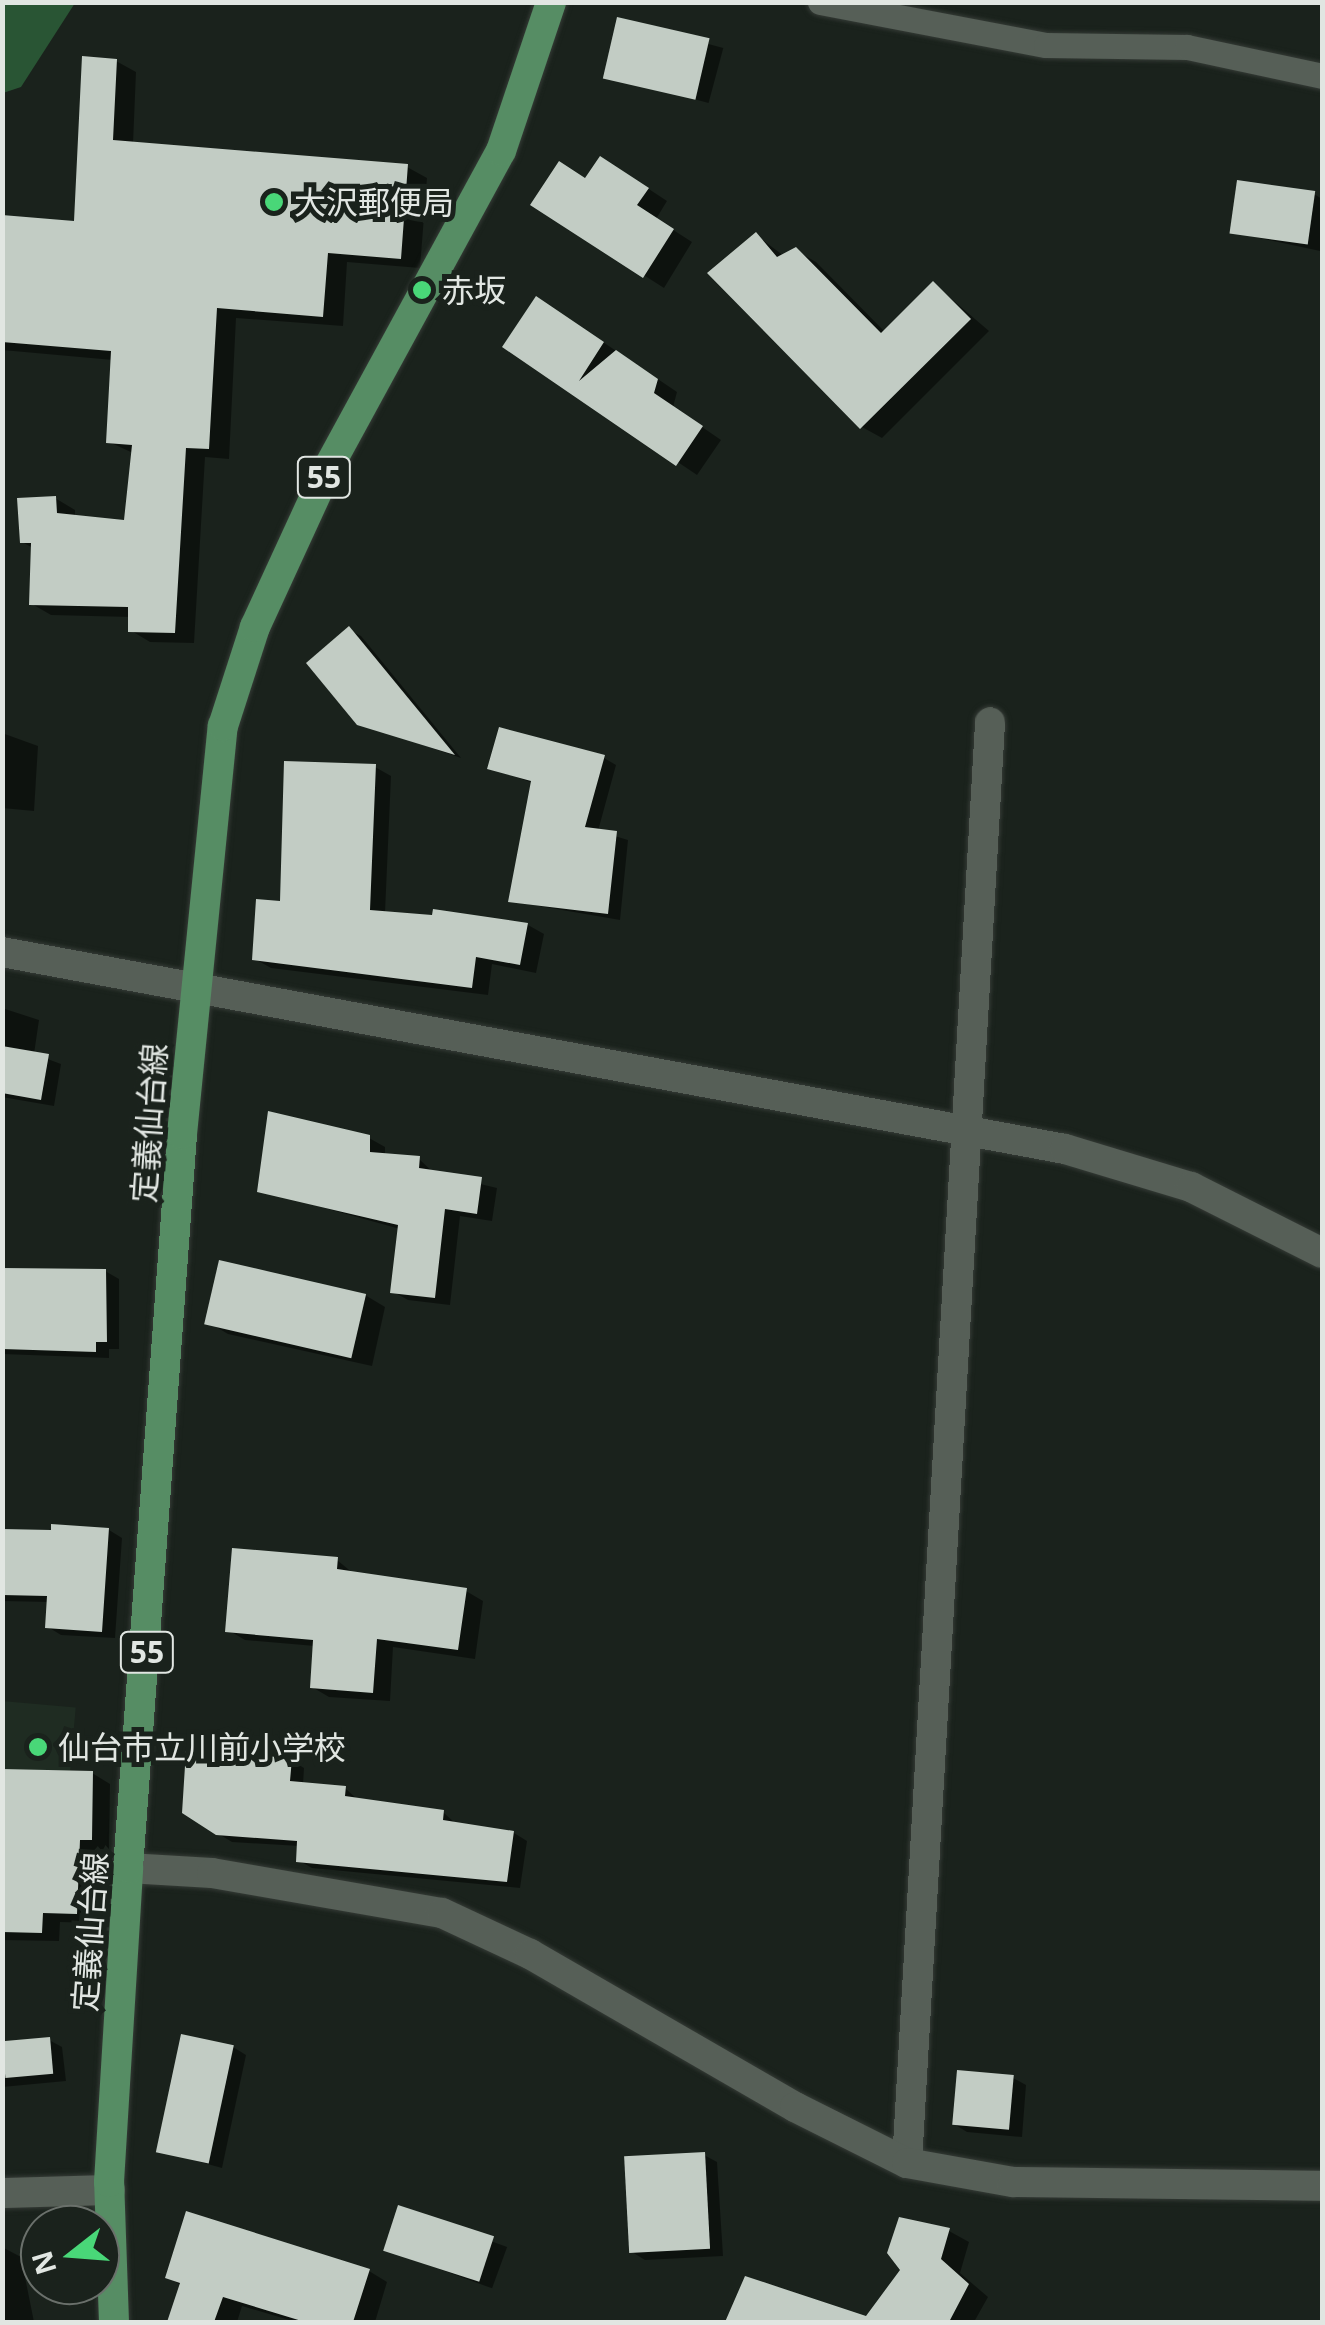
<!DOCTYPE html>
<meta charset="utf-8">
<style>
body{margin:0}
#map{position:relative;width:1325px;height:2325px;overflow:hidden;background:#1a221c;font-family:"Open Sans","Noto Sans JP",sans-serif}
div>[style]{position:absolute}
.built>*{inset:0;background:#1f2c22;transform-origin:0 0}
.forest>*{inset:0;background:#295534}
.shadow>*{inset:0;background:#0007;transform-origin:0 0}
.building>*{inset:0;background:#c2ccc4;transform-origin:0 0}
.roads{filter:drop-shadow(0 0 2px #353b36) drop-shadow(0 0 2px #353b36)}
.service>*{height:25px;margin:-12.5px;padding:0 12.5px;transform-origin:12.5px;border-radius:12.5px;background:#565f57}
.minor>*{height:30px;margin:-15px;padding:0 15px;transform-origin:15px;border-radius:15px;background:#565f57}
.tertiary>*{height:30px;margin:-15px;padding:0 15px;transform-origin:15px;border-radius:15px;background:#565f57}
.primary>*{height:30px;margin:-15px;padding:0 15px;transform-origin:15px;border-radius:15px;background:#568d64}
.dots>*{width:28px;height:28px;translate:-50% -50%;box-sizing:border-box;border:5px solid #1a221c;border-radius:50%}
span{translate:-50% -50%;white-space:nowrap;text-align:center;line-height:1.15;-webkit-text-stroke:10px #1a221c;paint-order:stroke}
.shield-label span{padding:2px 8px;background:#1a221c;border:2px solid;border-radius:8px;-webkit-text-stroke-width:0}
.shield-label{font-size:30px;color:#e1e6e2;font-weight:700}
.poi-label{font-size:32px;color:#e1e6e2}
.left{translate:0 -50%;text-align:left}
.street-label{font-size:32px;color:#e1e6e2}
.frame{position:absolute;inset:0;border:5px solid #e1e6e2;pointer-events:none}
.north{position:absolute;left:20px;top:2205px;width:100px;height:100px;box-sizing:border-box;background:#1a221c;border:2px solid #6a706b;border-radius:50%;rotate:253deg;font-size:28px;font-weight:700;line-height:40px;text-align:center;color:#e1e6e2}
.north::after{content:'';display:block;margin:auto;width:35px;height:45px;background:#49d778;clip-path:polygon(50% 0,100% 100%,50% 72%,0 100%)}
</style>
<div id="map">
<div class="built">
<i style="left:2px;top:1701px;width:74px;height:86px;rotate:5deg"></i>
</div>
<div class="forest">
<i style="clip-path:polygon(3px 2px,75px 3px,21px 87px,3px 93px)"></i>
</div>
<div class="shadow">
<i style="left:619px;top:20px;width:108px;height:57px;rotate:15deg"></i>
<i style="clip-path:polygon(116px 61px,136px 72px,133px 144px,407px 167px,427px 178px,420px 268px,347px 262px,343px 326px,236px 318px,229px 459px,205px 457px,194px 643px,150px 642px,130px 630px,131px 617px,51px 615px,32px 604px,33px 548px,22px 542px,55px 498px,75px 510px,75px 517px,126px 523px,133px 453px,109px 442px,113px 360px,2px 350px,2px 219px,76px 224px)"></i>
<i style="clip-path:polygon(620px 170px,667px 201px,656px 219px,692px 242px,664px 288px,534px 205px)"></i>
<i style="clip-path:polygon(1314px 194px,1322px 199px,1320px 251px,1232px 232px)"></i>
<i style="clip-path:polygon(756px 235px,784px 256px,795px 250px,816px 262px,885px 332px,934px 284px,989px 331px,882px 438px,862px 427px)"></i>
<i style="clip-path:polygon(557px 311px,677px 392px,673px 407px,721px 440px,697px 475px,506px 346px)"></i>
<i style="clip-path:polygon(349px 630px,361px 636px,461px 758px,359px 723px)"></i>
<i style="clip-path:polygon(2px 733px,38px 746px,34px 811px,2px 808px)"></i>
<i style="clip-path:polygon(604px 758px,616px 765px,598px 831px,628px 840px,620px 920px,510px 901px,533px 783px,490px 768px)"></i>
<i style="clip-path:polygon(375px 767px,391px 776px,385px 913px,434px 918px,435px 912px,528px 925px,544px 934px,536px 973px,492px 964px,488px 995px,271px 968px,255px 959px,283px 904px)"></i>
<i style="clip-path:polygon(2px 1008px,39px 1020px,34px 1054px,61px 1064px,54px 1106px,2px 1097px)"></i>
<i style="clip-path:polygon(369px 1138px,385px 1147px,385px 1156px,419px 1159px,434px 1173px,497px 1188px,492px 1221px,460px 1216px,450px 1305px,408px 1300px,392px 1291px,400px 1229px,260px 1190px)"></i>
<i style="clip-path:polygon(2px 1270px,105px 1271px,119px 1279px,119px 1349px,109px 1349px,109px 1358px,2px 1354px)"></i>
<i style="clip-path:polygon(365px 1295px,385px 1307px,372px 1366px,228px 1334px,208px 1322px)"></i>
<i style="clip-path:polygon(109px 1530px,122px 1538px,115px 1638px,61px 1635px,48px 1627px,49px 1602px,2px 1601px,2px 1531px)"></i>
<i style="clip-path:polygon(337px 1560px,354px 1574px,466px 1591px,483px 1601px,475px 1659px,393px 1647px,390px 1701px,329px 1697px,312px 1687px,315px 1646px,245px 1640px,228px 1630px)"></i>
<i style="clip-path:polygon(291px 1760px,304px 1768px,303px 1785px,345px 1788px,358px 1800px,443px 1812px,456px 1824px,514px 1833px,527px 1841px,520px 1888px,312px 1868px,298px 1860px,299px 1846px,232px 1842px,217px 1833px)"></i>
<i style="clip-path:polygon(2px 1772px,92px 1773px,110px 1784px,109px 1849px,97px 1849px,94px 1923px,60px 1922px,59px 1941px,2px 1940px)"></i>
<i style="clip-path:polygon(49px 2040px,62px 2047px,66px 2081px,2px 2087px,2px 2044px)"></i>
<i style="clip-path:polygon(233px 2047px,246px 2055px,222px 2168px,164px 2152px)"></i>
<i style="clip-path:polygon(1013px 2078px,1026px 2085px,1022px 2137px,967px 2132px,954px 2124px)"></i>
<i style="clip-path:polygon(704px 2155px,717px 2162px,723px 2256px,645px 2260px,632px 2252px)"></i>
<i style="left:400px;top:2208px;width:114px;height:44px;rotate:20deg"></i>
<i style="clip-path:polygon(949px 2231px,969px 2242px,960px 2273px,988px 2297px,974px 2322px,727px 2322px,747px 2279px,867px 2319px,903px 2270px)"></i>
<i style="clip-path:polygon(2px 2247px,21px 2257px,34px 2322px,2px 2322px)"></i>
<i style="clip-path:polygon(369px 2271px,387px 2282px,375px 2322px,296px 2322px,242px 2306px,237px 2322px,170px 2322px,182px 2286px,168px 2277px)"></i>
</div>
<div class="building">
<i style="left:617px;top:17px;width:95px;height:63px;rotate:13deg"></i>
<i style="clip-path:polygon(82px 56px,117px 59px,113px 140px,408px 164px,401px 259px,328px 253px,323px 317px,217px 308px,209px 449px,186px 448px,175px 633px,128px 632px,128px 607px,29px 605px,31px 543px,20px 543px,17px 498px,56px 496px,57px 513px,124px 520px,132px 445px,106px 443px,111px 351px,2px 342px,2px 215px,74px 221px)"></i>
<i style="clip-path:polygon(600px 156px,649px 188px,637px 205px,674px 229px,643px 278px,530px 205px,559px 161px,585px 178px)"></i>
<i style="left:1237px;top:180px;width:79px;height:54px;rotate:8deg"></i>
<i style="clip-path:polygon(756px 232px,777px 257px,796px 247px,881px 333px,933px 281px,971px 319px,860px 429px,707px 273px)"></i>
<i style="clip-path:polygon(536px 296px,604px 342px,579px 381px,616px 350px,658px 379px,654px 393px,703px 426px,676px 466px,502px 347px)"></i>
<i style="clip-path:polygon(349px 626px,455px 755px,357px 725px,306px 663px)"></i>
<i style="clip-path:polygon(499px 727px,605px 755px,585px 827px,617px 831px,608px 914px,508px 902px,531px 781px,487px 769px)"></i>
<i style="clip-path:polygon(284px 761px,376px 764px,370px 910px,432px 915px,433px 909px,528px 923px,520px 965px,476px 957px,472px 988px,252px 960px,256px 899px,280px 901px)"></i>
<i style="clip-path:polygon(2px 1046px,49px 1054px,41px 1100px,2px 1093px)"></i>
<i style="clip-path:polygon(268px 1111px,370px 1135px,370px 1152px,420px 1156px,419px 1168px,482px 1177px,477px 1214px,445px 1209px,435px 1298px,390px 1293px,398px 1225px,257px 1192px)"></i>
<i style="left:219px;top:1260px;width:151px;height:66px;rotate:13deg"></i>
<i style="clip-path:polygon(2px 1268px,106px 1269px,107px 1342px,96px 1342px,96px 1352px,2px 1349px)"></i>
<i style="clip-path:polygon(51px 1524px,109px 1528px,102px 1632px,45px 1628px,47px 1596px,2px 1595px,2px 1529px,51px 1530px)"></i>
<i style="clip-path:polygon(232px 1548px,338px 1557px,337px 1569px,467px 1588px,458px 1650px,377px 1639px,373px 1693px,310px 1688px,313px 1640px,225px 1632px)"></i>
<i style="clip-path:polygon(186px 1750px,292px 1758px,290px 1781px,346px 1786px,345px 1796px,444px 1810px,443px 1820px,514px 1831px,507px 1882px,296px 1862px,297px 1841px,216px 1835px,182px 1813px)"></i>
<i style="clip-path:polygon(2px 1769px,93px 1771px,92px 1840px,80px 1840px,77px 1914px,43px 1913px,42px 1933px,2px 1932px)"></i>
<i style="left:181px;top:2034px;width:54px;height:121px;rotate:12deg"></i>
<i style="left:50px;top:2037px;width:37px;height:48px;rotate:85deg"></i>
<i style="left:957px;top:2070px;width:57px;height:55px;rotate:5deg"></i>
<i style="left:705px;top:2152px;width:97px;height:81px;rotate:87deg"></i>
<i style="left:398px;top:2205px;width:101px;height:48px;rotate:18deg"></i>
<i style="clip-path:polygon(186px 2211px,370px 2269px,353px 2322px,305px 2322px,223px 2297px,214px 2322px,167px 2322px,180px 2283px,165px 2278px)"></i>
<i style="clip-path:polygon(899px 2217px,950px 2228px,941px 2259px,969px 2284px,949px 2322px,725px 2322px,745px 2276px,866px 2316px,900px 2270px,887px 2253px)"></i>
</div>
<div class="roads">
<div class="service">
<i style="left:820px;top:2px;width:230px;rotate:10.8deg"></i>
<i style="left:1046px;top:45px;width:141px;rotate:0.8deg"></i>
<i style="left:1187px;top:47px;width:138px;rotate:12.1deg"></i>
</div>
<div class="minor">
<i style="left:907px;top:2163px;width:1443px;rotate:-86.7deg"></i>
<i style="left:2px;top:2193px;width:108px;rotate:-1.6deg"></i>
</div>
<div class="tertiary">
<i style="left:2px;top:952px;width:1081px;rotate:10.5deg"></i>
<i style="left:1065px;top:1149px;width:132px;rotate:16.8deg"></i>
<i style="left:1191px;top:1187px;width:147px;rotate:26.7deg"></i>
<i style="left:128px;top:1868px;width:84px;rotate:3.4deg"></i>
<i style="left:212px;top:1873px;width:233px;rotate:9.9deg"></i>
<i style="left:442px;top:1913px;width:97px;rotate:25deg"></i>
<i style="left:530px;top:1954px;width:306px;rotate:30deg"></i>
<i style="left:795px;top:2107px;width:125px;rotate:26.6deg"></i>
<i style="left:907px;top:2163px;width:108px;rotate:10.2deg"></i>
<i style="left:1013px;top:2182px;width:309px;rotate:0.7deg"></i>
</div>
<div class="primary">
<i style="left:114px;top:2322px;width:140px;rotate:-92deg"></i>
<i style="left:109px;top:2182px;width:315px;rotate:-86.5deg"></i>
<i style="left:128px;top:1868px;width:736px;rotate:-85.79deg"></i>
<i style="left:182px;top:1134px;width:410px;rotate:-84.3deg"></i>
<i style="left:223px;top:726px;width:104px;rotate:-72.1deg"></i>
<i style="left:255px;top:627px;width:175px;rotate:-65.3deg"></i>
<i style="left:328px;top:468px;width:361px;rotate:-61.4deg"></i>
<i style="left:501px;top:151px;width:157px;rotate:-71.4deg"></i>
</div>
</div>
<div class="dots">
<i style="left:274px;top:202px;background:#49d778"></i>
<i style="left:422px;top:290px;background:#49d778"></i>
<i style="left:38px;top:1747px;background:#49d778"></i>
</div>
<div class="shield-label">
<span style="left:324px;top:477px">55</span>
<span style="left:147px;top:1652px">55</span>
</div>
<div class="poi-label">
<span class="left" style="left:294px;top:202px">大沢郵便局</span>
<span class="left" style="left:442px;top:290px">赤坂</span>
<span class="left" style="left:58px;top:1747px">仙台市立川前小学校</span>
</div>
<div class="street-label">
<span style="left:149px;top:1123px;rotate:-86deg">定義仙台線</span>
<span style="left:90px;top:1932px;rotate:-86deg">定義仙台線</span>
</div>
<div class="frame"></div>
<div class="north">N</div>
</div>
